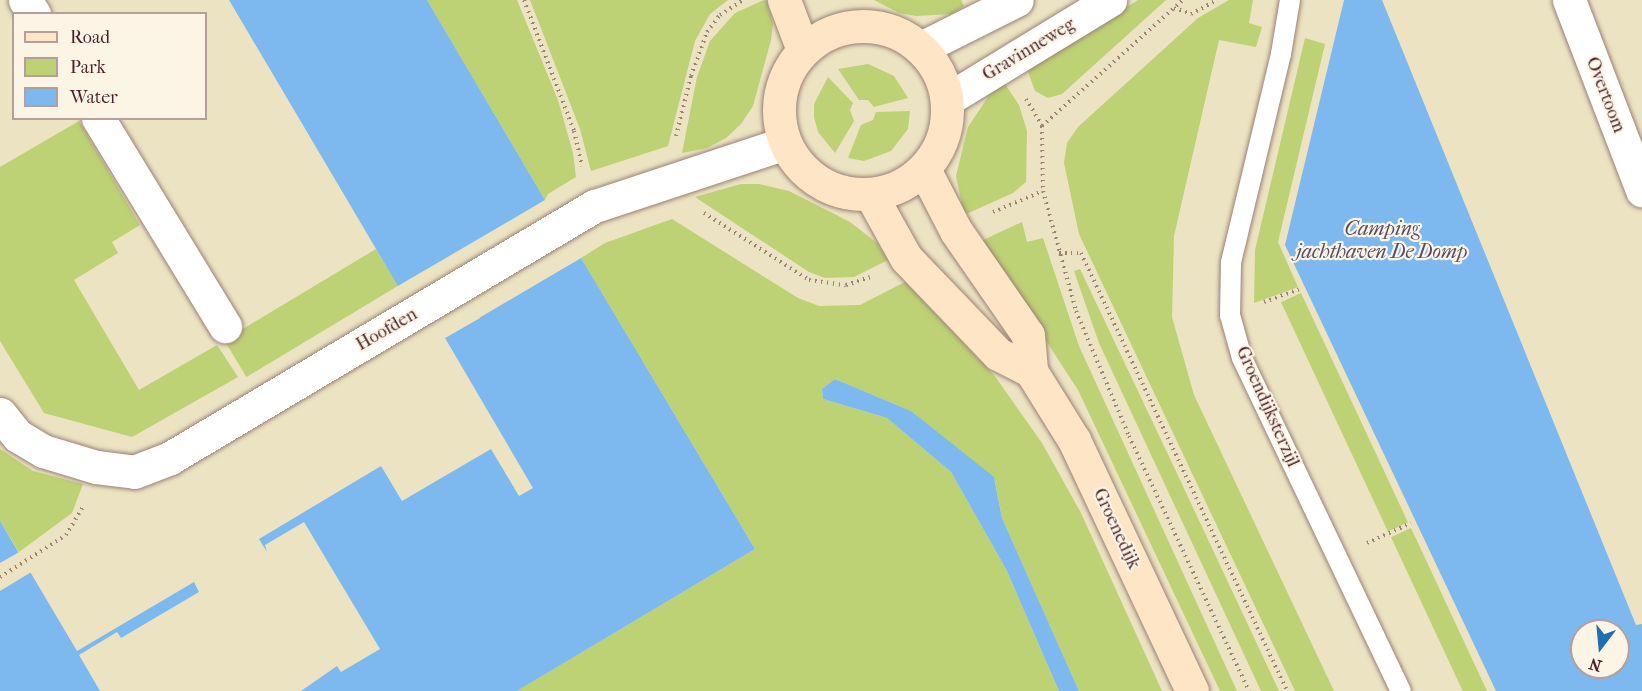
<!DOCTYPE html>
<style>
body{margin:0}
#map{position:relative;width:1642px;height:691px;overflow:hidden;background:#ece3c2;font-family:"IM FELL French Canon",serif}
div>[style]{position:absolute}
.green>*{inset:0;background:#bdd175;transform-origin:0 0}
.water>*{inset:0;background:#7db9ef}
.pier>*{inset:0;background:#ece3c2}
.path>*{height:4px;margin-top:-2px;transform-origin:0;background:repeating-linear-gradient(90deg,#9b8176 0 1.5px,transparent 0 6px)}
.roads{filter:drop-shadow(0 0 2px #9b8176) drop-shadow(0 0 2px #9b8176)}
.lane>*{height:20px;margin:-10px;padding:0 10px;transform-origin:10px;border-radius:10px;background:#fff}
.street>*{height:33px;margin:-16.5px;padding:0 16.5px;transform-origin:16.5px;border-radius:16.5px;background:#fff}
.secondary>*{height:33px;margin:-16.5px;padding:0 16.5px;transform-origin:16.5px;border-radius:16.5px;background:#fde5c5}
.secondary>.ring{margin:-16.5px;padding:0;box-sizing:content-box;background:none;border:33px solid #fde5c5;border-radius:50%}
span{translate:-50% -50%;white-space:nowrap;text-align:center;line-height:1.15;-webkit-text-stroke:4.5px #fcf5e5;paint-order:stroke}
.street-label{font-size:18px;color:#4a1f2b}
.water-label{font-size:20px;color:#594d66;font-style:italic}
.legend{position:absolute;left:12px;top:12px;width:195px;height:108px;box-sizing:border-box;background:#fcf5e5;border:2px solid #b59f9b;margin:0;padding:8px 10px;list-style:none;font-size:18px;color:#4a1f2b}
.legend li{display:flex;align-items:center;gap:12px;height:30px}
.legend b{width:30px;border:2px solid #b59f9b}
.north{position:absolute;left:1570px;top:619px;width:60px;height:60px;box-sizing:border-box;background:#fcf5e5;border:2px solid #b59f9b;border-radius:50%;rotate:196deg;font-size:16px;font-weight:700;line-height:24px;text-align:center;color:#4a1f2b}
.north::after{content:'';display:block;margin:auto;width:21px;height:27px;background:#1f6fb2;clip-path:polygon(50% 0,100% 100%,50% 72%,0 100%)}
</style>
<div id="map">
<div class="green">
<i style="clip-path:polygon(427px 0,517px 0,558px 100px,573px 153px,576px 177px,548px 194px,545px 200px)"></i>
<i style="clip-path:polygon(530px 0,728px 0,710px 14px,695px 41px,668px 146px,591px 171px,580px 129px)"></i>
<i style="clip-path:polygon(764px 0,767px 1px,773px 24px,771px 40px,753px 106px,741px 124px,726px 138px,707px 148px,682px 153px,697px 77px,710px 41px,735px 13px)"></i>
<i style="clip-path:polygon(874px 0,961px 0,964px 6px,952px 14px,916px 16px,899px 13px)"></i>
<i style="clip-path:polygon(1138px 0,1166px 0,1062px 94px,1048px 98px,1035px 91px,1027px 69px)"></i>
<i style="clip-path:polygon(1229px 0,1253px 0,1249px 23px,1262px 27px,1256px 47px,1219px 40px,1174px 236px,1172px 317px,1194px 395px,1334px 691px,1295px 691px,1079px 234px,1064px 163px,1067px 143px,1078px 127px,1198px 18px)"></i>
<i style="clip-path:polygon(1305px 38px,1325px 44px,1278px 242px,1298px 287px,1254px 303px,1255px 250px)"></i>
<i style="clip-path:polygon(868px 64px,894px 76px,908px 98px,874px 107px,868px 100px,859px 100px,838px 69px)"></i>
<i style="clip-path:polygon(828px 77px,853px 103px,850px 110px,854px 121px,835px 153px,818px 132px,814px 117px,814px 104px)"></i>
<i style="clip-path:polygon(1005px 84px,1019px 105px,1027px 131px,1026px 182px,1013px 193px,964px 215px,956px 176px,968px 127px,990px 94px)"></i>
<i style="clip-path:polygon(910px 111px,908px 129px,891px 151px,864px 161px,848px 158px,861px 125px,873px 120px,876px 112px)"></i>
<i style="clip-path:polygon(79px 121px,140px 225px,112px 242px,118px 253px,74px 280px,139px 390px,217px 345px,238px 377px,132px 437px,44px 413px,0 341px,0 167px)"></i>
<i style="clip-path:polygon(741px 184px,759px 184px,789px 191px,850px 222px,877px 243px,888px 260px,854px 277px,825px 278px,809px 272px,695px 197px)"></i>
<i style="clip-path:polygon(672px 219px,798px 298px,819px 306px,860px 305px,905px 282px,994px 375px,1042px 443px,1081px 513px,1162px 691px,1079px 691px,1002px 518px,995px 481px,911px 411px,835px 379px,822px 389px,823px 399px,887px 418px,951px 472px,1006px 569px,1059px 691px,517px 691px,755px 549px,581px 258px,605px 243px)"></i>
<i style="clip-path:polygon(1022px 222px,1027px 242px,1043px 238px,1079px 346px,1237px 691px,1220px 691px,1078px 390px,981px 241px)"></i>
<i style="left:376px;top:249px;width:43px;height:177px;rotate:59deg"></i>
<i style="clip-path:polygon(1080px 269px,1173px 465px,1279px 691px,1261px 691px,1099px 343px,1074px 271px)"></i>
<i style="left:1301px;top:293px;width:253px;height:22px;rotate:65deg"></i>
<i style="clip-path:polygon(0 449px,33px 471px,83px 484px,72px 513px,19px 552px,0 521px)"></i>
<i style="left:1411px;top:528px;width:180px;height:22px;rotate:65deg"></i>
</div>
<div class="water">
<i style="clip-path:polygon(229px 0,427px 0,545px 200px,519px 216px,549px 276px,581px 258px,755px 549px,517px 691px,301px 691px,337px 666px,341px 672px,380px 649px,304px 522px,265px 545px,267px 552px,259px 539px,381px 466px,402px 501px,491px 449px,519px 496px,533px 488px,445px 338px,480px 318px,449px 257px,398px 286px)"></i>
<i style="clip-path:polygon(evenodd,1344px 0,1382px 0,1636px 625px,1642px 624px,1642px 691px,1496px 691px,1285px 245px,1344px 0,1582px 631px,1618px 631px,1618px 667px,1582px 667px,1582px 631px)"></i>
<i style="clip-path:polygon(835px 379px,911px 411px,994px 477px,1002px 518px,1079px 691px,1059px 691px,1006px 569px,951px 472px,887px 418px,823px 399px,822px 389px)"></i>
<i style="clip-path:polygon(0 521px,77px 651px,194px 582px,199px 592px,121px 638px,117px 632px,79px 655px,100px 691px,0 691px)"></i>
</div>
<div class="pier">
<i style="clip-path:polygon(545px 200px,523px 217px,550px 273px,581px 258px,445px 338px,476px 317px,448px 261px,398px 286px)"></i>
<i style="clip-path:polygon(21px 551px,33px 571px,0 591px,0 563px)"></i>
</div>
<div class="path">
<i style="left:524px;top:0;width:140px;rotate:69.1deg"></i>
<i style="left:574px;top:131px;width:36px;rotate:77deg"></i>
<i style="left:1174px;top:8px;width:18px;rotate:19deg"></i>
<i style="left:1191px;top:14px;width:30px;rotate:-28deg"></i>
<i style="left:1026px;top:99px;width:31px;rotate:59deg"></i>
<i style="left:1042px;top:126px;width:65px;rotate:89.1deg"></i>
<i style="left:1043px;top:191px;width:124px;rotate:74.6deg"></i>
<i style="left:1076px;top:311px;width:136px;rotate:67deg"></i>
<i style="left:1129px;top:436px;width:282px;rotate:64.8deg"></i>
<i style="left:1042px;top:126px;width:189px;rotate:-41.8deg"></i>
<i style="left:676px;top:136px;width:62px;rotate:-76deg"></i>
<i style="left:691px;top:76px;width:47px;rotate:-70deg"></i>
<i style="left:707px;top:32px;width:21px;rotate:-53deg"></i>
<i style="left:720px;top:15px;width:27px;rotate:-33deg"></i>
<i style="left:993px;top:212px;width:54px;rotate:-22.8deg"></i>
<i style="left:704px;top:213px;width:125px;rotate:32.5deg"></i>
<i style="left:809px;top:280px;width:37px;rotate:8deg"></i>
<i style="left:846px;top:285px;width:25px;rotate:-18deg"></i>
<i style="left:1059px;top:253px;width:22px"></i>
<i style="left:1081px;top:253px;width:484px;rotate:64.8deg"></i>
<i style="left:1264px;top:302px;width:37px;rotate:-20deg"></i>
<i style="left:1367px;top:543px;width:48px;rotate:-24.4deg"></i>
<i style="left:0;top:577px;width:78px;rotate:-32.5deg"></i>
<i style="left:66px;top:535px;width:35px;rotate:-59deg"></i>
</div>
<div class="roads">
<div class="lane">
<i style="left:1290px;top:0;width:55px;rotate:99.5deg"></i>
<i style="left:1281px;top:54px;width:215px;rotate:103.5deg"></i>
<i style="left:1231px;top:263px;width:52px;rotate:91.1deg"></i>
<i style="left:1230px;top:315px;width:45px;rotate:74.4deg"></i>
<i style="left:1242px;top:358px;width:369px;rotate:64.5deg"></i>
</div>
<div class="street">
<i style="left:25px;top:0;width:17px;rotate:57deg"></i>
<i style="left:1569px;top:0;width:204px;rotate:69deg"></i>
<i style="left:921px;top:48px;width:107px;rotate:-26.6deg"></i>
<i style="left:948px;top:99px;width:190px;rotate:-31.4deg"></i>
<i style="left:98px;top:118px;width:244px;rotate:58.6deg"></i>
<i style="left:0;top:414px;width:28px;rotate:51deg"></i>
<i style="left:18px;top:436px;width:29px;rotate:31deg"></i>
<i style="left:43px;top:451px;width:55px;rotate:16.8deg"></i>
<i style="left:96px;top:467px;width:38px;rotate:7deg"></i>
<i style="left:134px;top:472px;width:39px;rotate:-21deg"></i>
<i style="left:170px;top:458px;width:494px;rotate:-30.7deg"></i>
<i style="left:595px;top:206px;width:200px;rotate:-18.3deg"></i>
</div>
<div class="secondary">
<i style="left:784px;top:0;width:53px;rotate:69.2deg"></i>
<i class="ring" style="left:779px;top:26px;width:135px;height:135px"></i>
<i style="left:924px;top:169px;width:70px;rotate:62.7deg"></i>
<i style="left:956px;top:231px;width:126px;rotate:55.3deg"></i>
<i style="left:1028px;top:335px;width:36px;rotate:85deg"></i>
<i style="left:1031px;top:371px;width:81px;rotate:58.1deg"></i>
<i style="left:1074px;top:440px;width:277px;rotate:64.8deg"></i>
<i style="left:871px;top:195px;width:72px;rotate:60.9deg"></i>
<i style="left:906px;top:258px;width:133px;rotate:46.2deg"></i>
<i style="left:998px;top:354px;width:37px;rotate:27deg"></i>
</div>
</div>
<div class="street-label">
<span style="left:1029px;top:50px;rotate:-31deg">Gravinneweg</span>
<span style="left:1605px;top:95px;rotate:69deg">Overtoom</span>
<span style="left:387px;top:330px;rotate:-30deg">Hoofden</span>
<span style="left:1267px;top:407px;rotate:66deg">Groendijksterzijl</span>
<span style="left:1116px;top:529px;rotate:65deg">Groenedijk</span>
</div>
<div class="water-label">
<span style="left:1382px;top:240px">Camping<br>jachthaven De Domp</span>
</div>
<ul class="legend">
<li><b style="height:8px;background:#fde5c5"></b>Road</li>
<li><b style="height:16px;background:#bdd175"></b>Park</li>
<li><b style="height:16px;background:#7db9ef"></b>Water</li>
</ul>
<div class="north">N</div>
</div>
